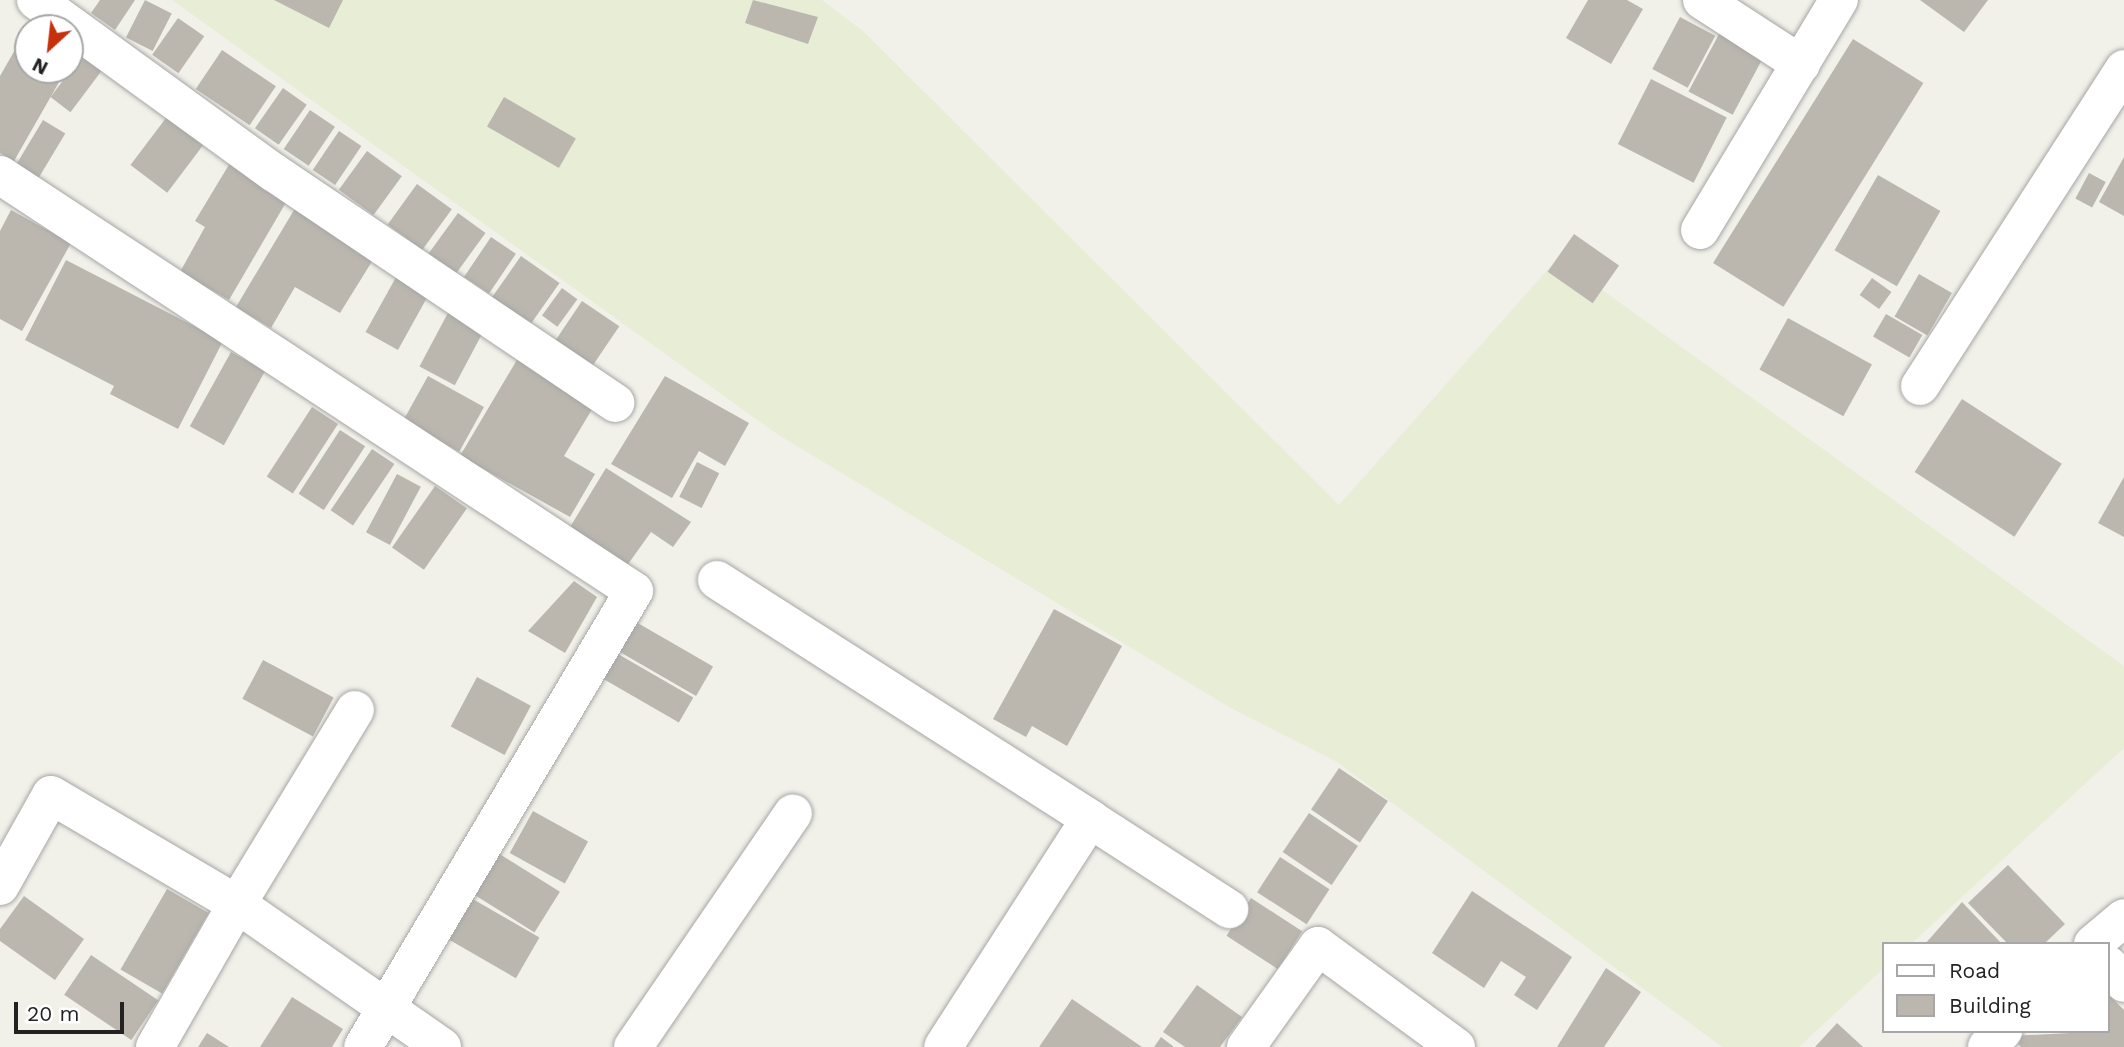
<!DOCTYPE html>
<style>
body{margin:0}
#map{position:relative;width:2124px;height:1047px;overflow:hidden;background:#f1f0e9;font-family:"Work Sans",sans-serif}
div>[style]{position:absolute}
.farmland>*{inset:0;background:#e8eed6}
.building>*{inset:0;background:#bbb7af;transform-origin:0 0}
.roads{filter:drop-shadow(0 0 2px #a6a6a6) drop-shadow(0 0 2px #a6a6a6)}
.minor>*{height:38px;margin:-19px;padding:0 19px;transform-origin:19px;border-radius:19px;background:#fff}
span{translate:-50% -50%;white-space:nowrap;text-align:center;line-height:1.15;-webkit-text-stroke:5px #fff;paint-order:stroke}
.legend{position:absolute;left:1882px;top:942px;width:228px;height:91px;box-sizing:border-box;background:#fff;border:2px solid #a7a7a7;margin:0;padding:9px 12px;list-style:none;font-size:21px;color:#222}
.legend li{display:flex;align-items:center;gap:14px;height:35px}
.legend b{width:35px;border:2px solid #a7a7a7}
.north{position:absolute;left:14px;top:14px;width:70px;height:70px;box-sizing:border-box;background:#fff;border:2px solid #a7a7a7;border-radius:50%;rotate:207deg;font-size:19px;font-weight:700;line-height:28px;text-align:center;color:#222}
.north::after{content:'';display:block;margin:auto;width:24px;height:32px;background:#c6300d;clip-path:polygon(50% 0,100% 100%,50% 72%,0 100%)}
.scale{position:absolute;left:14px;top:1002px;width:110px;height:32px;box-sizing:border-box;border:4px solid #222;border-top:0;padding-left:9px;font-size:21px;line-height:24px;white-space:nowrap;color:#222;-webkit-text-stroke:5px #fff;paint-order:stroke}
</style>
<div id="map">
<div class="farmland">
<i style="clip-path:polygon(172px 0,822px 0,863px 31px,1339px 505px,1558px 258px,2124px 666px,2124px 748px,1911px 944px,1884px 944px,1884px 968px,1799px 1047px,1722px 1047px,1337px 762px,1229px 707px,777px 434px)"></i>
</div>
<div class="building">
<i style="clip-path:polygon(100px 0,135px 0,115px 30px,91px 13px)"></i>
<i style="left:145px;top:0;width:30px;height:42px;rotate:27deg"></i>
<i style="clip-path:polygon(274px 0,343px 0,329px 28px)"></i>
<i style="clip-path:polygon(753px 0,818px 17px,808px 44px,745px 23px)"></i>
<i style="clip-path:polygon(1588px 0,1627px 0,1643px 9px,1611px 64px,1566px 38px)"></i>
<i style="clip-path:polygon(1920px 0,1988px 0,1964px 32px)"></i>
<i style="clip-path:polygon(39px 8px,61px 28px,28px 28px,28px 70px,66px 70px,14px 161px,0 153px,0 76px)"></i>
<i style="left:1680px;top:17px;width:40px;height:59px;rotate:28deg"></i>
<i style="left:178px;top:18px;width:32px;height:45px;rotate:35deg"></i>
<i style="left:1719px;top:34px;width:50px;height:65px;rotate:28deg"></i>
<i style="left:1853px;top:39px;width:83px;height:264px;rotate:32deg"></i>
<i style="left:86px;top:50px;width:25px;height:59px;rotate:37deg"></i>
<i style="left:222px;top:50px;width:65px;height:47px;rotate:34deg"></i>
<i style="left:1651px;top:79px;width:85px;height:73px;rotate:27deg"></i>
<i style="left:283px;top:88px;width:29px;height:49px;rotate:35deg"></i>
<i style="left:504px;top:97px;width:83px;height:34px;rotate:30deg"></i>
<i style="left:172px;top:110px;width:46px;height:69px;rotate:37deg"></i>
<i style="left:310px;top:110px;width:30px;height:47px;rotate:34deg"></i>
<i style="left:43px;top:120px;width:26px;height:52px;rotate:31deg"></i>
<i style="left:339px;top:131px;width:27px;height:47px;rotate:34deg"></i>
<i style="left:367px;top:151px;width:43px;height:48px;rotate:36deg"></i>
<i style="clip-path:polygon(2124px 157px,2124px 216px,2099px 202px)"></i>
<i style="clip-path:polygon(233px 158px,288px 199px,229px 300px,180px 272px,205px 227px,195px 221px)"></i>
<i style="left:2089px;top:173px;width:19px;height:29px;rotate:28deg"></i>
<i style="left:1878px;top:175px;width:72px;height:87px;rotate:30deg"></i>
<i style="left:417px;top:184px;width:43px;height:50px;rotate:36deg"></i>
<i style="clip-path:polygon(297px 205px,376px 255px,340px 313px,295px 287px,271px 328px,236px 307px)"></i>
<i style="clip-path:polygon(11px 210px,71px 243px,22px 331px,0 319px,0 231px)"></i>
<i style="left:458px;top:213px;width:34px;height:50px;rotate:36deg"></i>
<i style="left:1574px;top:234px;width:55px;height:46px;rotate:35deg"></i>
<i style="left:491px;top:237px;width:30px;height:48px;rotate:34deg"></i>
<i style="left:521px;top:256px;width:47px;height:52px;rotate:35deg"></i>
<i style="clip-path:polygon(66px 260px,223px 341px,178px 429px,110px 394px,114px 386px,25px 340px)"></i>
<i style="left:400px;top:270px;width:37px;height:71px;rotate:29deg"></i>
<i style="left:1919px;top:274px;width:38px;height:49px;rotate:30deg"></i>
<i style="left:1872px;top:278px;width:24px;height:21px;rotate:36deg"></i>
<i style="left:562px;top:288px;width:19px;height:34px;rotate:36deg"></i>
<i style="left:582px;top:301px;width:45px;height:53px;rotate:34deg"></i>
<i style="left:450px;top:309px;width:40px;height:65px;rotate:28deg"></i>
<i style="left:1886px;top:314px;width:42px;height:26px;rotate:30deg"></i>
<i style="left:1788px;top:318px;width:96px;height:59px;rotate:29deg"></i>
<i style="left:231px;top:352px;width:39px;height:85px;rotate:29deg"></i>
<i style="clip-path:polygon(521px 353px,597px 401px,564px 456px,595px 474px,570px 517px,460px 456px)"></i>
<i style="left:428px;top:376px;width:64px;height:51px;rotate:29deg"></i>
<i style="clip-path:polygon(665px 376px,749px 423px,725px 466px,699px 451px,672px 498px,611px 464px)"></i>
<i style="left:1962px;top:399px;width:119px;height:87px;rotate:33deg"></i>
<i style="left:312px;top:407px;width:31px;height:83px;rotate:33deg"></i>
<i style="left:340px;top:430px;width:30px;height:76px;rotate:33deg"></i>
<i style="left:372px;top:449px;width:27px;height:74px;rotate:34deg"></i>
<i style="left:697px;top:462px;width:25px;height:39px;rotate:27deg"></i>
<i style="clip-path:polygon(606px 468px,691px 522px,673px 547px,651px 532px,621px 574px,564px 537px)"></i>
<i style="left:397px;top:474px;width:27px;height:66px;rotate:28deg"></i>
<i style="clip-path:polygon(2124px 477px,2124px 537px,2098px 523px)"></i>
<i style="left:435px;top:486px;width:39px;height:75px;rotate:35deg"></i>
<i style="clip-path:polygon(574px 581px,597px 597px,565px 653px,528px 631px)"></i>
<i style="clip-path:polygon(1054px 609px,1122px 646px,1067px 746px,1032px 726px,1026px 737px,993px 719px)"></i>
<i style="left:636px;top:622px;width:89px;height:34px;rotate:30deg"></i>
<i style="left:618px;top:654px;width:87px;height:29px;rotate:30deg"></i>
<i style="left:263px;top:660px;width:80px;height:44px;rotate:28deg"></i>
<i style="left:477px;top:677px;width:61px;height:56px;rotate:28deg"></i>
<i style="left:1339px;top:768px;width:59px;height:50px;rotate:34deg"></i>
<i style="left:533px;top:811px;width:63px;height:48px;rotate:29deg"></i>
<i style="left:1309px;top:813px;width:59px;height:47px;rotate:34deg"></i>
<i style="left:498px;top:853px;width:73px;height:48px;rotate:32deg"></i>
<i style="left:1280px;top:857px;width:59px;height:42px;rotate:33deg"></i>
<i style="clip-path:polygon(2008px 865px,2065px 924px,2044px 944px,2008px 944px,1968px 903px)"></i>
<i style="left:167px;top:889px;width:48px;height:93px;rotate:30deg"></i>
<i style="clip-path:polygon(1472px 891px,1572px 957px,1537px 1010px,1514px 995px,1526px 977px,1501px 961px,1484px 988px,1432px 953px)"></i>
<i style="clip-path:polygon(24px 896px,84px 939px,55px 980px,0 941px,0 929px)"></i>
<i style="left:471px;top:898px;width:79px;height:47px;rotate:30deg"></i>
<i style="left:1251px;top:898px;width:61px;height:45px;rotate:33deg"></i>
<i style="clip-path:polygon(1962px 902px,2002px 944px,1925px 944px)"></i>
<i style="left:91px;top:955px;width:81px;height:48px;rotate:34deg"></i>
<i style="clip-path:polygon(1606px 968px,1641px 992px,1604px 1047px,1557px 1047px)"></i>
<i style="clip-path:polygon(1197px 985px,1242px 1017px,1220px 1047px,1185px 1047px,1163px 1032px)"></i>
<i style="clip-path:polygon(2108px 994px,2124px 1010px,2124px 1047px,2021px 1047px,2011px 1036px,2108px 1031px)"></i>
<i style="clip-path:polygon(292px 997px,343px 1029px,332px 1047px,260px 1047px)"></i>
<i style="clip-path:polygon(1072px 999px,1142px 1047px,1039px 1047px)"></i>
<i style="clip-path:polygon(1837px 1023px,1863px 1047px,1815px 1047px)"></i>
<i style="clip-path:polygon(207px 1033px,229px 1047px,198px 1047px)"></i>
<i style="clip-path:polygon(1161px 1037px,1174px 1047px,1154px 1047px)"></i>
</div>
<div class="roads">
<div class="minor">
<i style="left:36px;top:0;width:293px;rotate:36deg"></i>
<i style="left:273px;top:172px;width:413px;rotate:34deg"></i>
<i style="left:1702px;top:0;width:118px;rotate:32.9deg"></i>
<i style="left:0;top:175px;width:758px;rotate:33.27deg"></i>
<i style="left:634px;top:591px;width:530px;rotate:120.72deg"></i>
<i style="left:1700px;top:230px;width:269px;rotate:-58.9deg"></i>
<i style="left:1920px;top:386px;width:377px;rotate:-57.2deg"></i>
<i style="left:717px;top:580px;width:443px;rotate:32.6deg"></i>
<i style="left:1090px;top:819px;width:271px;rotate:122.8deg"></i>
<i style="left:1090px;top:819px;width:166px;rotate:32.9deg"></i>
<i style="left:0;top:886px;width:104px;rotate:-60.7deg"></i>
<i style="left:51px;top:795px;width:216px;rotate:30.4deg"></i>
<i style="left:237px;top:904px;width:227px;rotate:-58.7deg"></i>
<i style="left:2093px;top:944px;width:40px;rotate:-40deg"></i>
<i style="left:2108px;top:965px;width:24px;rotate:48deg"></i>
<i style="left:155px;top:1047px;width:165px;rotate:-60.2deg"></i>
<i style="left:237px;top:904px;width:250px;rotate:34.9deg"></i>
<i style="left:633px;top:1047px;width:283px;rotate:-55.6deg"></i>
<i style="left:1246px;top:1047px;width:124px;rotate:-54.5deg"></i>
<i style="left:1318px;top:946px;width:171px;rotate:36.2deg"></i>
<i style="left:1987px;top:1047px;width:23px;rotate:-45deg"></i>
</div>
</div>
<ul class="legend">
<li><b style="height:9px;background:#fff"></b>Road</li>
<li><b style="height:19px;background:#bbb7af"></b>Building</li>
</ul>
<div class="north">N</div>
<div class="scale">20 m</div>
</div>
